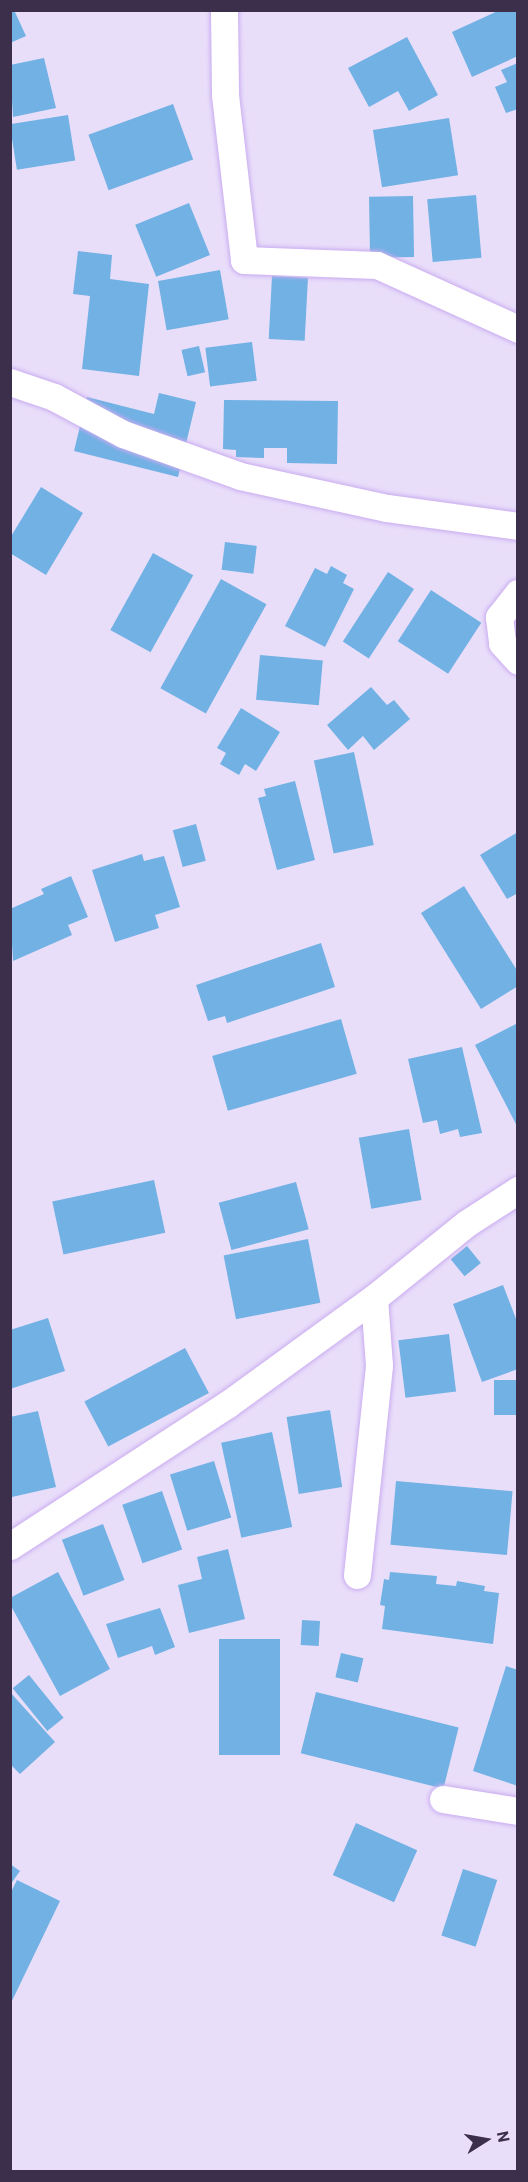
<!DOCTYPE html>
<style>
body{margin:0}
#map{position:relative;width:528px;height:2182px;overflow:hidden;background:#e9defa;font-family:Barlow,sans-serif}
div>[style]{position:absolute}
.building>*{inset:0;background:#71b1e4;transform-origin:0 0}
.roads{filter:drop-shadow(0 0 2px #caacf0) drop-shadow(0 0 2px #caacf0)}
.minor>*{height:27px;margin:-13.5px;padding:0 13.5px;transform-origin:13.5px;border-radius:13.5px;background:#fff}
span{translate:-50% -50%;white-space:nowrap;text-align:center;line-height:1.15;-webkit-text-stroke:4.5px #e9defa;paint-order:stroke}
.frame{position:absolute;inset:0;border:12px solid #3b2f4b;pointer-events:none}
.north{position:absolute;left:456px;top:2110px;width:60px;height:60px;-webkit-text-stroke:4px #e9defa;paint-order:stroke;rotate:79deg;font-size:16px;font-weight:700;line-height:24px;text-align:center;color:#3b2f4b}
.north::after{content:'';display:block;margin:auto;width:21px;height:27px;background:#3b2f4b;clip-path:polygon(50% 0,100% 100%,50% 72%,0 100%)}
</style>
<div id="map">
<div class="building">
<i style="clip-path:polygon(10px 10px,14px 10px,26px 36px,10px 43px)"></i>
<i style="clip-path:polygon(500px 10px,518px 10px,518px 56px,472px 77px,452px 32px)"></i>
<i style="clip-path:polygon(407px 37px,438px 95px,409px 111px,398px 91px,369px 107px,348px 68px)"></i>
<i style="clip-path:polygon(44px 58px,56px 108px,13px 117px,10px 65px)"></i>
<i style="clip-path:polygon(518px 63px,518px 109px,506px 113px,495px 87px,507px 82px,501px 70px)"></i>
<i style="left:173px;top:104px;width:59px;height:90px;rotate:70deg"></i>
<i style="left:68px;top:115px;width:46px;height:59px;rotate:81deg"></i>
<i style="left:449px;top:118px;width:58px;height:77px;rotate:81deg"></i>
<i style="left:476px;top:195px;width:63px;height:49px;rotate:85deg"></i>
<i style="left:413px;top:196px;width:61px;height:44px;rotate:89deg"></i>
<i style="left:189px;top:203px;width:56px;height:58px;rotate:68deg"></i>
<i style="clip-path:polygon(78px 251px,112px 255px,110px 279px,149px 284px,139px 376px,82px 369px,90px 296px,73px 294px)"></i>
<i style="left:220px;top:270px;width:50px;height:63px;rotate:80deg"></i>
<i style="left:272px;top:276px;width:36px;height:63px;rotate:3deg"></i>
<i style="left:252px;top:342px;width:39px;height:47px;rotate:83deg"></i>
<i style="left:199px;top:346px;width:27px;height:18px;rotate:77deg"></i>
<i style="clip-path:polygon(159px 393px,196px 402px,178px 477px,74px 451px,87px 397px,154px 414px)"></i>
<i style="clip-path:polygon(224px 400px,338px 401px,337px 464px,287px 463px,287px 448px,264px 448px,264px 458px,236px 457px,236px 450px,223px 449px)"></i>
<i style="clip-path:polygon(41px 487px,83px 513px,46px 575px,10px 553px,10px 538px)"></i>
<i style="left:225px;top:542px;width:32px;height:28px;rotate:7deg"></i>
<i style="left:153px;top:553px;width:46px;height:88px;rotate:29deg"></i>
<i style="clip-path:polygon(331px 566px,347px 575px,343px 583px,354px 589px,325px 647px,285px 626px,315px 568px,327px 574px)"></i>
<i style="left:388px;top:572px;width:31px;height:83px;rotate:33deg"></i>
<i style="left:221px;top:579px;width:52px;height:125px;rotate:29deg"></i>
<i style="left:431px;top:590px;width:60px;height:61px;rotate:33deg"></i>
<i style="left:260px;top:655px;width:63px;height:45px;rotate:5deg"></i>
<i style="clip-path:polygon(371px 687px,387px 705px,394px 700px,410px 719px,374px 750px,363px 736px,348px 750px,327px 725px)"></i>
<i style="clip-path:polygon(241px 708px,280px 732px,256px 771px,245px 764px,239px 775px,220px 764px,226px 753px,217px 748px)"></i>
<i style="left:354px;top:752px;width:95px;height:41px;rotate:78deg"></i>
<i style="clip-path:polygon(295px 781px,315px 860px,277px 870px,258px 798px,266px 796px,264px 789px)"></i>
<i style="left:196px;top:824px;width:38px;height:24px;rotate:75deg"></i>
<i style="clip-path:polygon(518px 832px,518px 893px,507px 899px,480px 855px)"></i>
<i style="clip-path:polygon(142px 854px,144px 861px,164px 856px,180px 907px,155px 915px,159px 928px,115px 942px,92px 870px)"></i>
<i style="clip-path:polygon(71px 876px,88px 917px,68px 925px,72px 935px,13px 961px,10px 909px,44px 894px,41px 889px)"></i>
<i style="clip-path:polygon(464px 886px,518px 972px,518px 986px,481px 1009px,421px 913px)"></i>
<i style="clip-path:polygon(321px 943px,335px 987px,227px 1023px,225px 1016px,208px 1021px,196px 985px)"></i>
<i style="left:341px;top:1019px;width:57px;height:134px;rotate:74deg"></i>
<i style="clip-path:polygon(518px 1023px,518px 1128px,475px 1045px)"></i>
<i style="clip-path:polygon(462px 1047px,482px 1133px,460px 1137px,458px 1129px,440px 1134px,437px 1120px,423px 1123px,408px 1059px)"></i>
<i style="left:409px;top:1129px;width:72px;height:51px;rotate:80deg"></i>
<i style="left:154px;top:1180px;width:54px;height:104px;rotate:78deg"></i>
<i style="left:296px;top:1182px;width:49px;height:80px;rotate:75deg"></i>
<i style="left:308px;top:1239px;width:65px;height:86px;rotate:79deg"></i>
<i style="left:467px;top:1246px;width:22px;height:21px;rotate:51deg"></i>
<i style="clip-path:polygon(503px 1285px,518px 1324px,518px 1369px,482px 1382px,453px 1304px)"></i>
<i style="clip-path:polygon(48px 1318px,65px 1371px,10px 1389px,10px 1330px)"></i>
<i style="left:449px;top:1334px;width:58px;height:51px;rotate:83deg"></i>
<i style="left:185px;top:1348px;width:51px;height:114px;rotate:62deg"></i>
<i style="left:494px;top:1380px;width:24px;height:35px"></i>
<i style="left:330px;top:1410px;width:78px;height:44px;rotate:81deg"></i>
<i style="clip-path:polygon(38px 1411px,56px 1487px,12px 1497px,10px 1417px)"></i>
<i style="left:272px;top:1432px;width:97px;height:52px;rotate:78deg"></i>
<i style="left:214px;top:1461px;width:59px;height:46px;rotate:73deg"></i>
<i style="left:396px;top:1481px;width:117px;height:64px;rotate:5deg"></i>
<i style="left:162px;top:1491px;width:62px;height:42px;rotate:71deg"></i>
<i style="left:103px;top:1524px;width:60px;height:44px;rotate:69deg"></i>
<i style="clip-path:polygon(228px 1549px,245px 1619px,189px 1633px,178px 1585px,202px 1579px,197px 1557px)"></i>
<i style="clip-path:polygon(58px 1572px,110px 1669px,60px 1696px,10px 1604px,10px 1598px)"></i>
<i style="clip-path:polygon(390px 1572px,437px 1576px,436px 1584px,456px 1586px,457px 1581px,485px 1586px,484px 1591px,499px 1593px,493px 1644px,382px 1629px,385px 1606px,380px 1605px,384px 1579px,389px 1580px)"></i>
<i style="clip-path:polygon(160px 1608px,175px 1647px,155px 1655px,152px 1646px,118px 1658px,106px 1624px)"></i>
<i style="left:302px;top:1620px;width:18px;height:25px;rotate:3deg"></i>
<i style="left:219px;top:1639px;width:61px;height:116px"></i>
<i style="left:341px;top:1653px;width:23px;height:25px;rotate:13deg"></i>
<i style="clip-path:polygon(506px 1666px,518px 1670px,518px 1786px,473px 1771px)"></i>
<i style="left:29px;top:1675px;width:55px;height:21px;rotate:51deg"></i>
<i style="clip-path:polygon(10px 1692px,55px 1742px,20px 1774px,10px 1764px)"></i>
<i style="left:316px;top:1692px;width:147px;height:63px;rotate:14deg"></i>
<i style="left:356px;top:1823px;width:67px;height:57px;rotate:24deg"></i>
<i style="clip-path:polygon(10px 1864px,20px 1871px,10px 1885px)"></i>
<i style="left:463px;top:1869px;width:36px;height:70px;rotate:18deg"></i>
<i style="clip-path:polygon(17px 1880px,60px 1901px,10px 2005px,10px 1894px)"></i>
</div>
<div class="roads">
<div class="minor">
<i style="left:224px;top:10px;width:85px;rotate:89.3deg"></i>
<i style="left:225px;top:95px;width:166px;rotate:83.4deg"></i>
<i style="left:244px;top:260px;width:133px;rotate:2.2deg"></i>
<i style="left:377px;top:265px;width:155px;rotate:24.4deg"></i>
<i style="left:10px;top:382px;width:46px;rotate:18.8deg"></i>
<i style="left:54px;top:397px;width:78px;rotate:28.2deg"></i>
<i style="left:123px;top:434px;width:124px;rotate:19.7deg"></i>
<i style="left:240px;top:476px;width:150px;rotate:12.3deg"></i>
<i style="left:387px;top:508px;width:132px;rotate:7.8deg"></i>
<i style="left:518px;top:593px;width:31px;rotate:128deg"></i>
<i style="left:499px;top:617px;width:26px;rotate:83deg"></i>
<i style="left:502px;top:643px;width:24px;rotate:48deg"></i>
<i style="left:10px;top:1546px;width:260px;rotate:-33.1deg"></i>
<i style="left:228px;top:1404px;width:180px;rotate:-36deg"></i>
<i style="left:374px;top:1298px;width:119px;rotate:-38.9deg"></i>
<i style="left:467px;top:1223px;width:61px;rotate:-32.9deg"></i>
<i style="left:357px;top:1575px;width:211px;rotate:-84deg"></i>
<i style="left:379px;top:1365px;width:67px;rotate:-94.3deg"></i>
<i style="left:443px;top:1799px;width:76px;rotate:9.1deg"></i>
</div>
</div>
<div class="frame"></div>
<div class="north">N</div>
</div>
